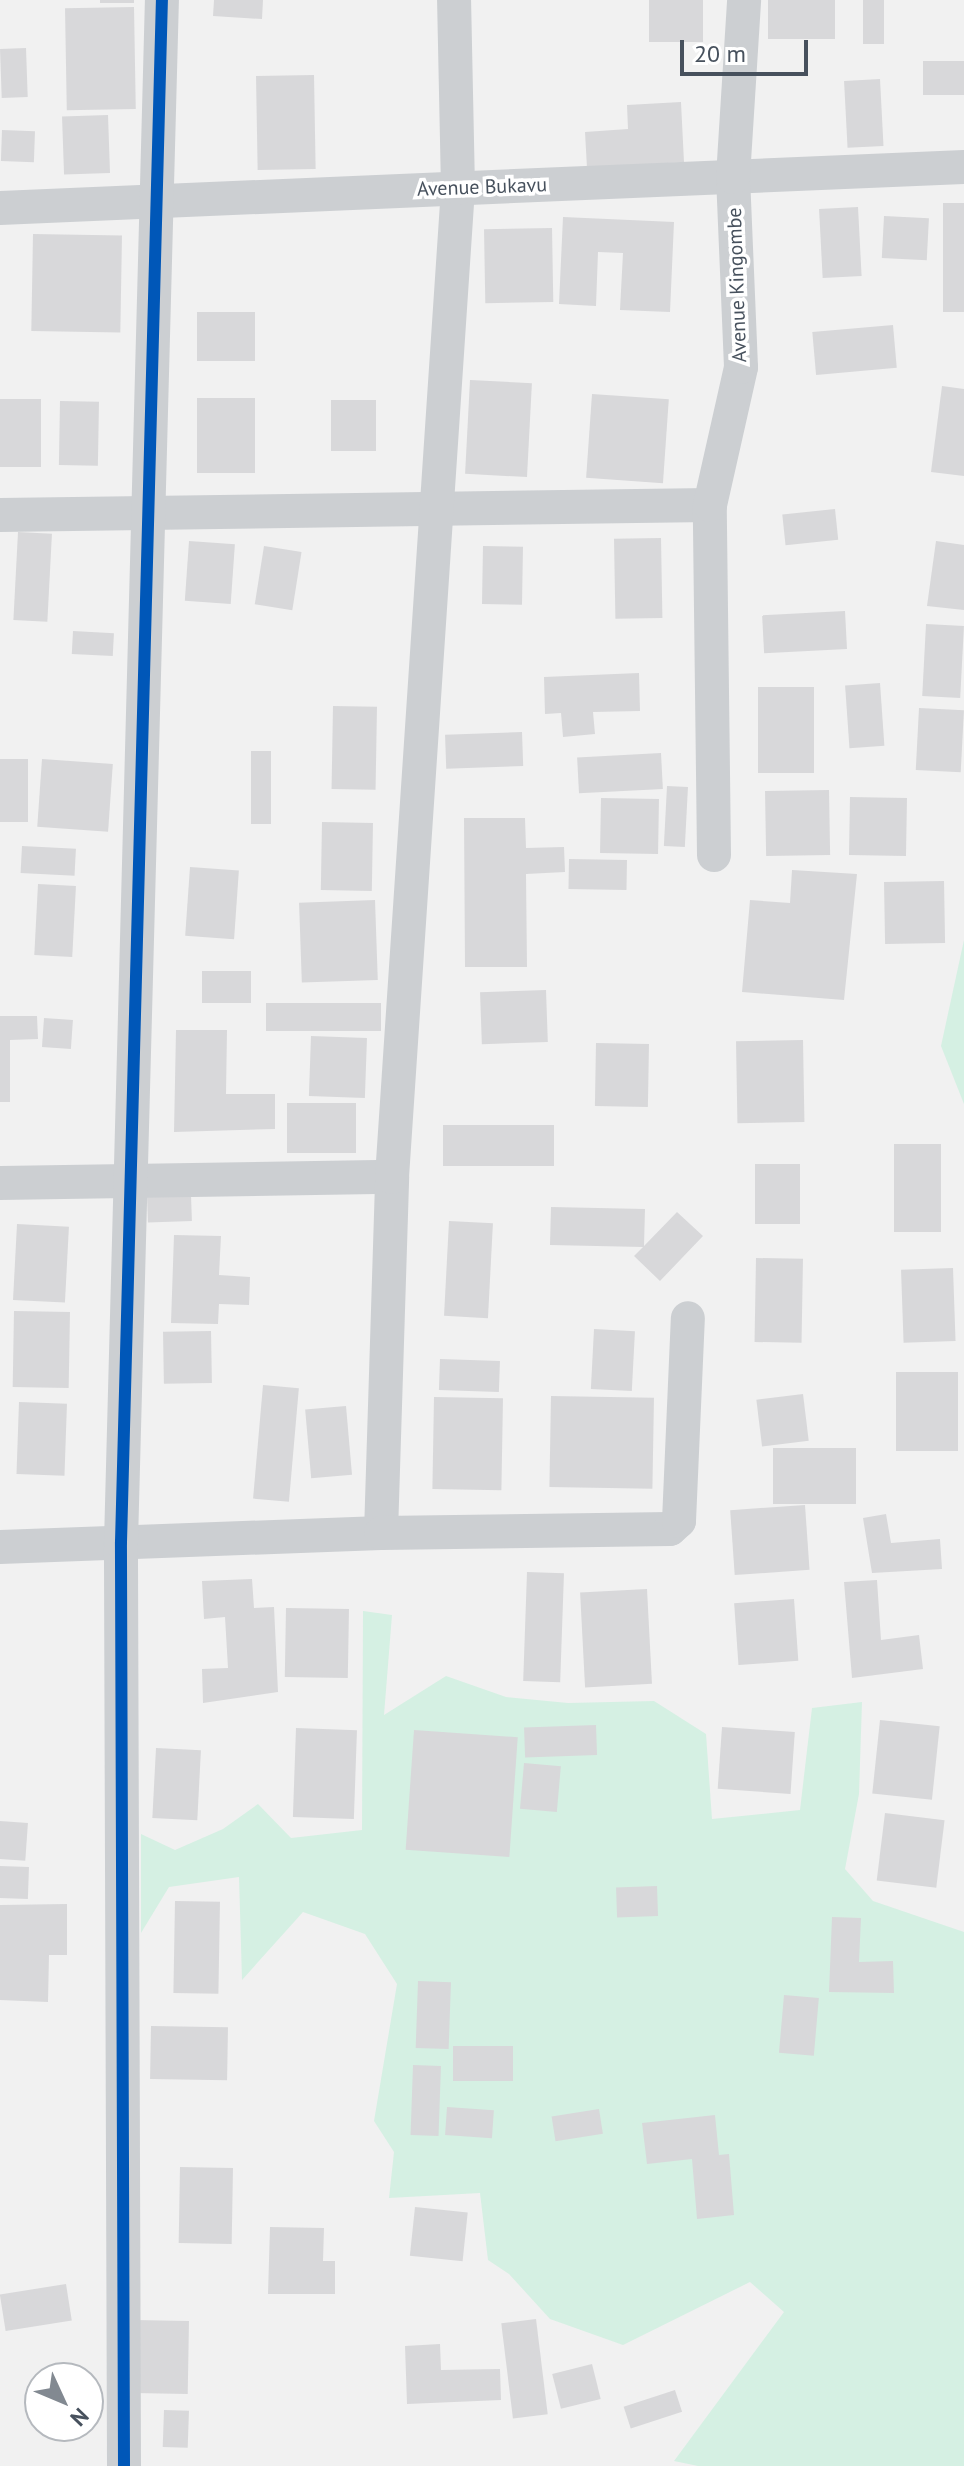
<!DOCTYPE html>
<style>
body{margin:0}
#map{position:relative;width:964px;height:2466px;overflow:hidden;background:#f1f1f1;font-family:"PT Sans",sans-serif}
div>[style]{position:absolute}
.green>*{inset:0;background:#d5f0e3}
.building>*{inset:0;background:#d8d8da;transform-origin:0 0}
.street>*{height:34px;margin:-17px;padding:0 17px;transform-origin:17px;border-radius:17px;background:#cccfd2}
.cycleway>*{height:12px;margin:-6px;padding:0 6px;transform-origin:6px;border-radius:6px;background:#0057b8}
span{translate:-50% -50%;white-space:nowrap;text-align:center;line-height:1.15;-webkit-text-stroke:7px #fff;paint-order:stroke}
.street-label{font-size:20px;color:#47515d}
.north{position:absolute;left:24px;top:2362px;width:80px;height:80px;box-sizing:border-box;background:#fff;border:2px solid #b5b9be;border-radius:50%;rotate:134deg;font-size:22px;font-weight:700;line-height:32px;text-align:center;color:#47515d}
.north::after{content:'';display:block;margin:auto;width:28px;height:36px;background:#828991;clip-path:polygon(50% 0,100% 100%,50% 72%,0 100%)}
.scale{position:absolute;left:680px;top:40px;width:128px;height:36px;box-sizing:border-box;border:4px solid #47515d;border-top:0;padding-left:10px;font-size:24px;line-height:28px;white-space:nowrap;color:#47515d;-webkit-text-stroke:6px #fff;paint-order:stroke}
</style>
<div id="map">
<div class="green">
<i style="clip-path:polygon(964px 940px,964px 1104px,941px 1046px)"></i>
<i style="clip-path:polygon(363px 1611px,392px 1615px,384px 1715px,446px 1676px,506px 1697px,568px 1703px,654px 1701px,706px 1734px,712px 1819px,800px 1810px,812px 1708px,862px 1702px,859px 1794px,845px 1869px,873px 1901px,964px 1932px,964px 2466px,698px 2466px,674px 2461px,784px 2312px,750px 2282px,623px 2345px,550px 2319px,509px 2274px,488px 2260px,480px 2193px,389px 2198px,394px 2152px,374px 2121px,397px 1984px,365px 1934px,303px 1912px,242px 1980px,239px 1877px,169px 1887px,141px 1933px,141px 1834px,175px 1850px,223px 1829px,258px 1804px,291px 1838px,362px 1830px)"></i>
</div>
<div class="building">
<i style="left:100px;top:0;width:34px;height:3px"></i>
<i style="clip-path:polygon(214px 0,263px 0,262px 19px,213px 16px)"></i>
<i style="left:649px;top:0;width:54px;height:42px"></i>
<i style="left:768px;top:0;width:67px;height:39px"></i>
<i style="left:863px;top:0;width:21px;height:44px"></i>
<i style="left:134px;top:7px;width:102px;height:69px;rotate:89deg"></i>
<i style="left:26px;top:48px;width:49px;height:26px;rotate:88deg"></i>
<i style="left:964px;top:61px;width:34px;height:41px;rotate:90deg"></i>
<i style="left:314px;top:75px;width:94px;height:58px;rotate:89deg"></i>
<i style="left:880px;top:79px;width:67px;height:36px;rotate:87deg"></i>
<i style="clip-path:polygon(681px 102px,684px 162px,587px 168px,585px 132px,628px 129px,627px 105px)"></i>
<i style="left:108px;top:115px;width:58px;height:46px;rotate:88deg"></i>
<i style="left:2px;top:130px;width:33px;height:31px;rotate:2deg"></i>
<i style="left:964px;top:203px;width:109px;height:21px;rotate:90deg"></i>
<i style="left:858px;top:207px;width:69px;height:39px;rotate:87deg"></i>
<i style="left:884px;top:216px;width:45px;height:42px;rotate:3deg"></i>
<i style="clip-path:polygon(563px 217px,674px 222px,670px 312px,620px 310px,623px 253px,598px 252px,596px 306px,559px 304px)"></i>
<i style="left:552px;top:228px;width:74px;height:68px;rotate:89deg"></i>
<i style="left:33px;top:234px;width:89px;height:97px;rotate:1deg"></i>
<i style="left:197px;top:312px;width:58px;height:49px"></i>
<i style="left:893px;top:325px;width:43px;height:81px;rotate:85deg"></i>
<i style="left:470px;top:380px;width:62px;height:94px;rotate:3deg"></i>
<i style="clip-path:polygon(942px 386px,964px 389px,964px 476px,931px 472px)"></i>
<i style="left:592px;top:394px;width:77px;height:84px;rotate:4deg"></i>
<i style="left:255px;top:398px;width:75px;height:58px;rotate:90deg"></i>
<i style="left:0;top:399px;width:41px;height:68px"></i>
<i style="left:376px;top:400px;width:51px;height:45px;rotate:90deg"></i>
<i style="left:60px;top:401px;width:39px;height:64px;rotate:1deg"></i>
<i style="left:835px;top:509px;width:31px;height:53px;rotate:84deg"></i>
<i style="left:18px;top:532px;width:34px;height:88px;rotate:3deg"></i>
<i style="left:661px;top:538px;width:80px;height:47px;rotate:89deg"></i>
<i style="left:189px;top:541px;width:46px;height:60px;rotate:4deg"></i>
<i style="clip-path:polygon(936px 541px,964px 545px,964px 610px,927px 606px)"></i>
<i style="left:264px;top:546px;width:38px;height:59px;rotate:9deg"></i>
<i style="left:483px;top:546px;width:40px;height:58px;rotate:1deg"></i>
<i style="left:845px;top:611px;width:38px;height:83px;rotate:87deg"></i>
<i style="left:926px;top:624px;width:38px;height:72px;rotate:3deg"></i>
<i style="left:73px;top:631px;width:41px;height:23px;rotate:3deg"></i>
<i style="clip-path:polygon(639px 673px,640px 711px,593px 712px,595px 734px,563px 737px,561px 713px,545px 714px,544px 677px)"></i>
<i style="left:880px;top:683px;width:63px;height:35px;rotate:86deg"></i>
<i style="left:758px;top:687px;width:56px;height:86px"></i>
<i style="left:333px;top:706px;width:44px;height:83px;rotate:1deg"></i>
<i style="left:919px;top:708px;width:45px;height:62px;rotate:3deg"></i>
<i style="left:522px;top:732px;width:34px;height:77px;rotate:88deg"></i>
<i style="left:251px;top:751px;width:20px;height:73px"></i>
<i style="left:661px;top:753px;width:36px;height:84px;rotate:87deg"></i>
<i style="left:0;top:759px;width:28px;height:63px"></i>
<i style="left:42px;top:759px;width:71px;height:68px;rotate:4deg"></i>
<i style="left:667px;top:786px;width:21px;height:60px;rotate:3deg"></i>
<i style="left:829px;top:790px;width:65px;height:64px;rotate:89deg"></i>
<i style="left:850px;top:797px;width:57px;height:58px;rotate:1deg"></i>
<i style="left:601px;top:798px;width:58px;height:55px;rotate:1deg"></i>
<i style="clip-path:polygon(464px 818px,525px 818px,526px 848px,564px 847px,565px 872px,526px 874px,527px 967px,465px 967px)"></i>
<i style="left:322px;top:822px;width:51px;height:68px;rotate:1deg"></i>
<i style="left:22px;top:846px;width:54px;height:27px;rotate:3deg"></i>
<i style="left:569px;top:859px;width:58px;height:30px;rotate:1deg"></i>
<i style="left:190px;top:867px;width:49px;height:69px;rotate:4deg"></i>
<i style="clip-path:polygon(792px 870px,857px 874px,844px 1000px,742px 992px,750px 900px,790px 903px)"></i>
<i style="left:944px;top:881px;width:62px;height:60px;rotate:89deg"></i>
<i style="left:38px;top:884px;width:38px;height:71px;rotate:3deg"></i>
<i style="left:375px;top:900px;width:80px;height:76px;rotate:88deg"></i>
<i style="left:202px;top:971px;width:49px;height:32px"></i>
<i style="left:546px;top:990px;width:52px;height:66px;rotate:88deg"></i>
<i style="left:266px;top:1003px;width:115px;height:28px"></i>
<i style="clip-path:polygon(0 1016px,37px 1016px,38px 1039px,10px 1040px,10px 1102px,0 1102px)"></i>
<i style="left:44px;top:1018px;width:29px;height:29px;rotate:4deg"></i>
<i style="clip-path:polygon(176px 1030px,227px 1030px,226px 1094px,275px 1094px,275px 1129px,174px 1132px)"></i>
<i style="left:311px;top:1036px;width:56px;height:60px;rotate:2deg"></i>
<i style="left:803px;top:1040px;width:82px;height:67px;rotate:89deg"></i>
<i style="left:596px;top:1043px;width:53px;height:63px;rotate:1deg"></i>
<i style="left:356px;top:1103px;width:50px;height:69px;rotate:90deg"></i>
<i style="left:554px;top:1125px;width:41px;height:111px;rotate:90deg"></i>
<i style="left:894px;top:1144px;width:47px;height:88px"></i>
<i style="left:755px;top:1164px;width:45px;height:60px"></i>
<i style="left:191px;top:1195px;width:26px;height:44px;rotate:88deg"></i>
<i style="clip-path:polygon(551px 1207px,645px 1209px,644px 1246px,677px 1212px,703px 1236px,660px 1281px,634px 1256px,643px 1247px,550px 1245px)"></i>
<i style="left:449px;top:1221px;width:44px;height:95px;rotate:3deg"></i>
<i style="left:17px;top:1224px;width:52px;height:76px;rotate:3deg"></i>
<i style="clip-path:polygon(174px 1235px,221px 1236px,219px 1275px,250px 1277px,249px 1305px,219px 1304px,218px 1324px,171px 1323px)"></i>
<i style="left:756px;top:1258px;width:47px;height:84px;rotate:1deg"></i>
<i style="left:953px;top:1268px;width:73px;height:52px;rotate:88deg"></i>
<i style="left:14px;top:1311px;width:56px;height:76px;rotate:1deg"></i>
<i style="left:594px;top:1329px;width:41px;height:60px;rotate:3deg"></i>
<i style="left:211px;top:1331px;width:52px;height:48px;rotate:89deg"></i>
<i style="left:440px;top:1359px;width:60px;height:31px;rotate:2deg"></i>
<i style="left:896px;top:1372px;width:62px;height:79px"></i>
<i style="left:263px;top:1385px;width:36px;height:114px;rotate:5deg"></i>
<i style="left:803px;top:1394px;width:47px;height:47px;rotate:83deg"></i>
<i style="left:551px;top:1396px;width:103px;height:91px;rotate:1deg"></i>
<i style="left:434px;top:1397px;width:69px;height:92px;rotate:1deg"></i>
<i style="left:19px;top:1402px;width:48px;height:72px;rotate:2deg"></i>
<i style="left:346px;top:1406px;width:69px;height:41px;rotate:85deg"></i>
<i style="left:856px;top:1448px;width:56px;height:83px;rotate:90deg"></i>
<i style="left:805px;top:1505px;width:65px;height:75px;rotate:86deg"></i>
<i style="clip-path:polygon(886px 1514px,891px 1543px,940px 1539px,942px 1569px,872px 1573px,863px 1518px)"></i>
<i style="left:527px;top:1572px;width:37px;height:109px;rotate:2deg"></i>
<i style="clip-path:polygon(252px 1579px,254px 1608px,274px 1607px,278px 1692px,203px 1703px,202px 1669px,228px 1668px,225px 1617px,204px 1619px,202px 1581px)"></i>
<i style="clip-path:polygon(877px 1580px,881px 1640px,919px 1635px,923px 1669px,852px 1678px,844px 1582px)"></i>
<i style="left:647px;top:1589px;width:95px;height:67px;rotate:87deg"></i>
<i style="left:794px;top:1599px;width:62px;height:60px;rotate:86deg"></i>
<i style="left:286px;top:1608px;width:63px;height:69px;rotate:1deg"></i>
<i style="left:880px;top:1720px;width:60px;height:74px;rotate:6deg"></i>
<i style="left:596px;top:1725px;width:30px;height:72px;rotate:88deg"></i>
<i style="left:722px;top:1727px;width:73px;height:62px;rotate:4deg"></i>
<i style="left:296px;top:1728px;width:61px;height:89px;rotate:2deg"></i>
<i style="left:414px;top:1730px;width:104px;height:120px;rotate:4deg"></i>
<i style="left:156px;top:1748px;width:45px;height:70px;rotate:3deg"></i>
<i style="left:524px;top:1763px;width:37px;height:46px;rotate:5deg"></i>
<i style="left:885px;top:1813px;width:60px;height:68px;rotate:7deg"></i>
<i style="left:0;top:1821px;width:28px;height:38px;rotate:4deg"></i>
<i style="left:0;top:1866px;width:29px;height:32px;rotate:2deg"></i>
<i style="left:657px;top:1886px;width:30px;height:41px;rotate:88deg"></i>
<i style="left:175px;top:1901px;width:45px;height:92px;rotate:1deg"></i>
<i style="clip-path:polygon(67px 1904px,67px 1955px,49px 1955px,48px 2002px,0 2000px,0 1905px)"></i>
<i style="clip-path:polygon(832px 1917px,861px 1918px,859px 1962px,893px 1961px,894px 1993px,829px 1992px)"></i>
<i style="left:418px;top:1981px;width:33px;height:67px;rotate:2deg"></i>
<i style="left:784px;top:1995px;width:35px;height:58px;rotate:5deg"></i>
<i style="left:151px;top:2026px;width:77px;height:53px;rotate:1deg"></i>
<i style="left:513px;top:2046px;width:35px;height:60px;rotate:90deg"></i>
<i style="left:413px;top:2065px;width:28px;height:70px;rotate:2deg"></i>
<i style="left:447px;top:2107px;width:47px;height:28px;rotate:4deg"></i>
<i style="left:599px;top:2109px;width:25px;height:48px;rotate:81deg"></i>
<i style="clip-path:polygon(715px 2115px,719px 2155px,729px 2154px,734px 2215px,697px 2219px,692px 2159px,647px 2164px,642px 2123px)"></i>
<i style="left:180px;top:2167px;width:53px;height:76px;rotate:1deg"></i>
<i style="left:415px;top:2207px;width:53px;height:49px;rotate:6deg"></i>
<i style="clip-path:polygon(270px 2227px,324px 2228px,323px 2261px,335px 2261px,335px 2294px,268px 2294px)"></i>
<i style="left:66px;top:2284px;width:37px;height:67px;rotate:81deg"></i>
<i style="left:536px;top:2319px;width:96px;height:35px;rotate:83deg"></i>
<i style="left:134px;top:2320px;width:55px;height:73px;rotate:1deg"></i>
<i style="clip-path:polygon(440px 2344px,441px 2370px,500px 2369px,501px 2400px,407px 2404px,405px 2346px)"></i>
<i style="left:592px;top:2364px;width:36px;height:41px;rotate:76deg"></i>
<i style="left:675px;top:2390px;width:23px;height:54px;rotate:72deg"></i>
<i style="left:164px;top:2410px;width:25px;height:37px;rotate:2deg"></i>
</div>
<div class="street">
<i style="left:0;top:208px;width:965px;rotate:-2.44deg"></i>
<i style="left:0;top:515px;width:710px;rotate:-0.81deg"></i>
<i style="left:714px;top:855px;width:350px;rotate:-90.7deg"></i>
<i style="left:710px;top:505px;width:141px;rotate:-77.3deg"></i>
<i style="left:741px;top:367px;width:190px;rotate:-92.4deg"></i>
<i style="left:733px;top:177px;width:177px;rotate:-86.4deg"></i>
<i style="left:0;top:1183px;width:392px;rotate:-0.9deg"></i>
<i style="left:381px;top:1533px;width:356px;rotate:-88.2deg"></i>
<i style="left:392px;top:1177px;width:991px;rotate:-86.18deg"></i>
<i style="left:458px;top:188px;width:188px;rotate:-91.2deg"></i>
<i style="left:0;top:1547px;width:381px;rotate:-2.1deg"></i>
<i style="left:381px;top:1533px;width:289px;rotate:-0.8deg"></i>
<i style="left:670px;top:1529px;width:12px;rotate:-42deg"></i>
<i style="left:679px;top:1521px;width:203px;rotate:-87.5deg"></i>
<i style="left:124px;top:2466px;width:924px;rotate:-90.19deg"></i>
<i style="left:121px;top:1542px;width:1543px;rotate:-88.48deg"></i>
</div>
<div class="cycleway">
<i style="left:124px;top:2466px;width:924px;rotate:-90.19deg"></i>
<i style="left:121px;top:1542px;width:1543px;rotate:-88.48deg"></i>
</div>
<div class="street-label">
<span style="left:482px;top:187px;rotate:-2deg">Avenue Bukavu</span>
<span style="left:737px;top:285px;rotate:-92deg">Avenue Kingombe</span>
</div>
<div class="north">N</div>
<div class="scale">20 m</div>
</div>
